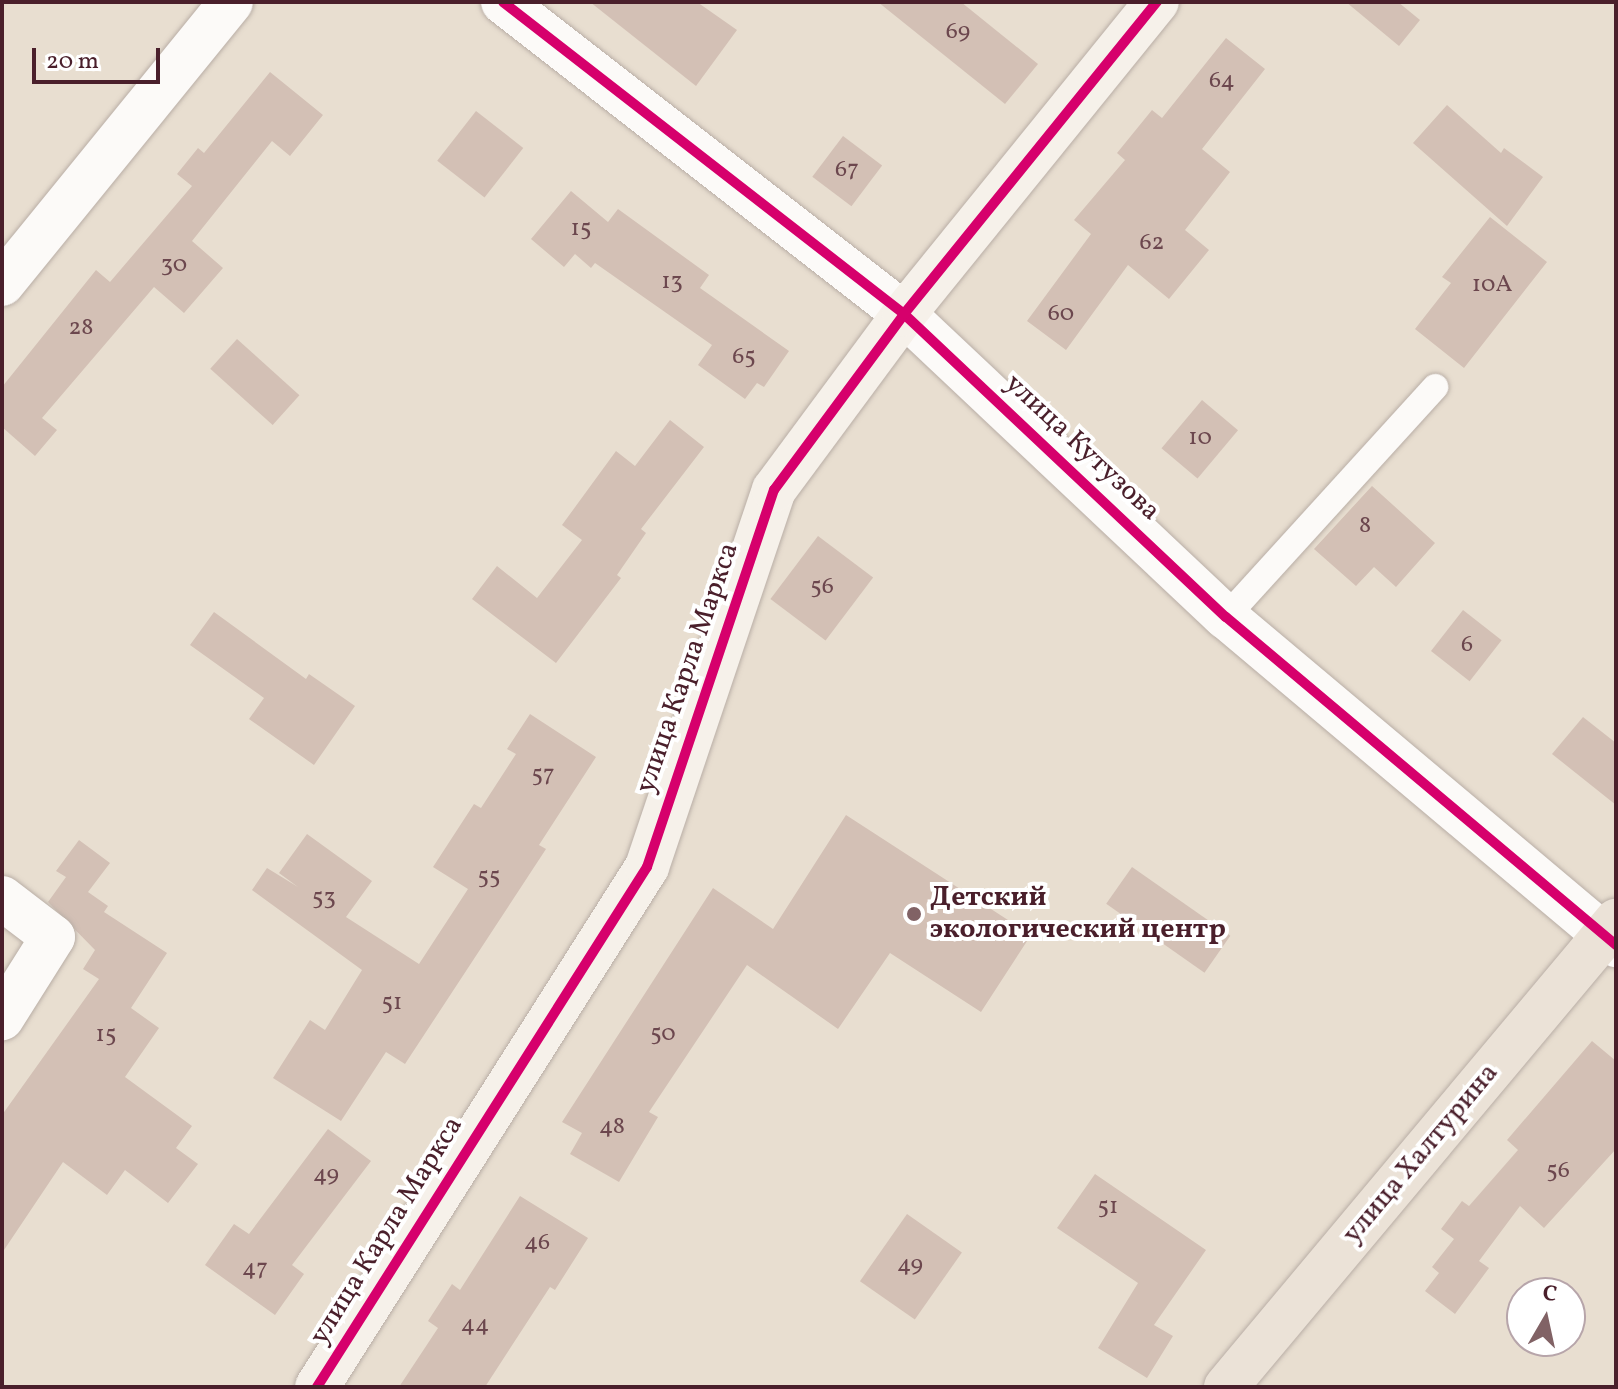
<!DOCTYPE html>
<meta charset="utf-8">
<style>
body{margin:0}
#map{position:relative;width:1618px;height:1389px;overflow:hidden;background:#e8ded0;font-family:Vollkorn,serif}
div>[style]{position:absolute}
.building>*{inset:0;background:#d3c0b5;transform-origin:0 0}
.roads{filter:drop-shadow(0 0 2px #b9aea6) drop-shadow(0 0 2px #b9aea6)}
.lane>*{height:26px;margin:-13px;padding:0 13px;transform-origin:13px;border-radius:13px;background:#fcfaf8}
.street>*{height:44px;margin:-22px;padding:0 22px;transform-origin:22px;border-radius:22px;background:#fcfaf8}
.secondary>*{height:44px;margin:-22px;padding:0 22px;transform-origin:22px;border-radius:22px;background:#f6f1ea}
.primary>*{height:44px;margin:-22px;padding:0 22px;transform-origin:22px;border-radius:22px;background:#ebe2d7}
.cycleway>*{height:10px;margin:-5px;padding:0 5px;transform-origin:5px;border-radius:5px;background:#d6006c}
.dots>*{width:22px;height:22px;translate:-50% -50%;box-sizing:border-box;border:4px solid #fff;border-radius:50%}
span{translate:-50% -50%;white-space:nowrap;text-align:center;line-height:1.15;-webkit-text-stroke:8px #fff;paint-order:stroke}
.number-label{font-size:24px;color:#6c474e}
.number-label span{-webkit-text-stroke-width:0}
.street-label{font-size:28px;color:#4a1f2b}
.poi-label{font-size:28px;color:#4a1f2b;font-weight:700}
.left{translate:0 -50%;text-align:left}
.frame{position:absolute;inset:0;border:4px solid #4a1f2b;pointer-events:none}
.north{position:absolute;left:1506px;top:1277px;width:80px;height:80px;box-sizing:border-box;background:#fff;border:2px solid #b7a5aa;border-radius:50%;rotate:9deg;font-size:22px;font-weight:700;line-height:32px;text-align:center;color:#4a1f2b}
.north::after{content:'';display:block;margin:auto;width:28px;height:36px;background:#816265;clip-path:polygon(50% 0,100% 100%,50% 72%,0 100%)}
.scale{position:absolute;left:32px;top:48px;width:128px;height:36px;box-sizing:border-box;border:4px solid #4a1f2b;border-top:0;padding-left:10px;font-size:24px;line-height:28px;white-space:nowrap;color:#4a1f2b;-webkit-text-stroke:6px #fff;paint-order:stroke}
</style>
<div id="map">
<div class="building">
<i style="clip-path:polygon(590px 2px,697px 2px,737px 30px,696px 86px)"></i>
<i style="clip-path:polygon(878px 2px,961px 2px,1038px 64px,1005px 104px)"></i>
<i style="clip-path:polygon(1346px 2px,1398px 2px,1420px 20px,1399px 46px)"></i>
<i style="clip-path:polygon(1226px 38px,1265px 69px,1202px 149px,1230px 172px,1185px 230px,1209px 250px,1169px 299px,1128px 265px,1066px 350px,1027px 321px,1091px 234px,1074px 220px,1125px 160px,1117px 153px,1152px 110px,1162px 118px)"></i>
<i style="clip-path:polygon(270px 72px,323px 115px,290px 156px,272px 141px,192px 241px,223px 268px,184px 313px,154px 287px,42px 418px,57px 430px,35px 456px,2px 427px,2px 387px,96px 270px,110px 282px,192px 186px,177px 174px,198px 148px,204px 153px)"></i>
<i style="clip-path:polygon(1447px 105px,1501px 153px,1504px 148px,1543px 177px,1507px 226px,1413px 143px)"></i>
<i style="left:476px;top:111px;width:60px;height:63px;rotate:38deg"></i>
<i style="left:843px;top:136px;width:49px;height:51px;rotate:37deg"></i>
<i style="clip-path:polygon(571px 191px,608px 222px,618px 209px,709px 275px,700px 288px,789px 351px,764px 387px,757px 383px,745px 399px,698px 365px,712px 345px,595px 263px,591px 268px,575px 254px,564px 267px,531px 239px)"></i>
<i style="clip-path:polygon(1490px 217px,1547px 262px,1464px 368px,1415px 329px,1451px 283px,1442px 277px)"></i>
<i style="left:237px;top:339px;width:84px;height:40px;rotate:42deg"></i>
<i style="left:1202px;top:400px;width:47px;height:63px;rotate:40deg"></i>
<i style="clip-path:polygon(670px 420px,704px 447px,641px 529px,646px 533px,617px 575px,621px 578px,556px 663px,472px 599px,497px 566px,537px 598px,582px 540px,562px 525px,616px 451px,635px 466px)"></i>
<i style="clip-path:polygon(1372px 486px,1435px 543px,1396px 587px,1374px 567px,1356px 586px,1314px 549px)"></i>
<i style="left:818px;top:536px;width:69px;height:79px;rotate:37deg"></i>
<i style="left:1463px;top:610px;width:49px;height:52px;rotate:38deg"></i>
<i style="clip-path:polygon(214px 612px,306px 679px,309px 674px,355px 706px,314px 765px,249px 719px,264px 698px,190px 645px)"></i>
<i style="clip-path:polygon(530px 714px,596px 757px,539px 845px,546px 849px,405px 1064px,386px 1052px,341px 1121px,273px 1078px,310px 1020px,325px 1030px,362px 970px,252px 890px,267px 868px,298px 887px,279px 873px,307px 834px,372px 881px,346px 917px,419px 964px,468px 889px,433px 867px,474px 804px,481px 808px,516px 754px,507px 749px)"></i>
<i style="clip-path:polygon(1583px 717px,1616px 743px,1616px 805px,1552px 754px)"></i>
<i style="clip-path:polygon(846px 815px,1031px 935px,981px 1012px,890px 953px,838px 1029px,747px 965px,649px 1112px,658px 1117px,619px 1182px,570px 1154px,582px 1133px,562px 1122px,713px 888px,773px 929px)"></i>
<i style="clip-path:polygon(79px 840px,110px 863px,88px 892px,108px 906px,104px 912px,167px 953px,131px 1008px,159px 1028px,125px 1077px,192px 1126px,176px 1148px,198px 1164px,168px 1203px,125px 1170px,107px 1195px,63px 1162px,2px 1253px,2px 1115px,99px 979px,83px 969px,95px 950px,48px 902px,66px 877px,56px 871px)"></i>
<i style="left:1132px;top:867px;width:120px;height:45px;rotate:35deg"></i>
<i style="clip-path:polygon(1592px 1041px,1616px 1061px,1616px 1149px,1544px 1228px,1520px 1206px,1479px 1261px,1489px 1268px,1455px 1314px,1425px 1291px,1439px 1273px,1432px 1267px,1454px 1239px,1441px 1229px,1462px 1201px,1469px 1206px,1518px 1150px,1507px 1140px)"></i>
<i style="clip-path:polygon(328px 1129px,371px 1161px,292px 1265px,304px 1274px,275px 1315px,205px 1265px,234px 1224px,249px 1234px)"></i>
<i style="clip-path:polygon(1095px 1174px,1206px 1250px,1154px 1325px,1173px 1336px,1147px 1378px,1098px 1348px,1138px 1283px,1057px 1228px)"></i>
<i style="clip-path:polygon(520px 1196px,588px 1238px,555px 1290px,550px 1287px,485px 1387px,399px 1387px,438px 1328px,428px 1321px,452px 1284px,460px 1290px)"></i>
<i style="left:907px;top:1214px;width:67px;height:82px;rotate:35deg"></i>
</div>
<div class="roads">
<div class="lane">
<i style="left:1226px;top:617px;width:311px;rotate:-47.7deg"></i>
</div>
<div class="street">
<i style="left:503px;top:2px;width:508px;rotate:37.88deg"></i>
<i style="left:904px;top:314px;width:442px;rotate:43.3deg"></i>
<i style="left:1226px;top:617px;width:510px;rotate:40.06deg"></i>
<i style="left:2px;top:284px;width:363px;rotate:-50.9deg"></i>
<i style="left:2px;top:898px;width:64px;rotate:37.4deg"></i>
<i style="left:53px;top:937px;width:96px;rotate:122.2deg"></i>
</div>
<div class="secondary">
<i style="left:317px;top:1387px;width:616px;rotate:-57.6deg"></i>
<i style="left:647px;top:867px;width:398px;rotate:-71.4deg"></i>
<i style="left:774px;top:490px;width:219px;rotate:-53.5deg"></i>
<i style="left:904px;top:314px;width:402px;rotate:-51deg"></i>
</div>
<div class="primary">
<i style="left:1226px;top:1387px;width:608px;rotate:-50.07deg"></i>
</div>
</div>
<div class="cycleway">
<i style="left:503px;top:2px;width:508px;rotate:37.88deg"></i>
<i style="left:904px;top:314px;width:442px;rotate:43.3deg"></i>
<i style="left:1226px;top:617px;width:510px;rotate:40.06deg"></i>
<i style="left:317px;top:1387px;width:616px;rotate:-57.6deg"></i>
<i style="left:647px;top:867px;width:398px;rotate:-71.4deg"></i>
<i style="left:774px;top:490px;width:219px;rotate:-53.5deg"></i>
<i style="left:904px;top:314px;width:402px;rotate:-51deg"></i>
</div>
<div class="dots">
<i style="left:914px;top:914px;background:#816265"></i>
</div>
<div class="number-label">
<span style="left:958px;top:33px">69</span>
<span style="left:1222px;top:82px">64</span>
<span style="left:847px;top:171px">67</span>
<span style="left:581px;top:230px">15</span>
<span style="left:1152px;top:244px">62</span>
<span style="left:174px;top:266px">30</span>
<span style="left:672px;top:283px">13</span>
<span style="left:1492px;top:286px">10А</span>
<span style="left:1061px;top:315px">60</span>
<span style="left:81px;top:329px">28</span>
<span style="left:744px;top:358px">65</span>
<span style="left:1200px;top:439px">10</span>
<span style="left:1365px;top:527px">8</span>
<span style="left:822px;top:588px">56</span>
<span style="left:1467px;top:646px">6</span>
<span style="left:543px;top:776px">57</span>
<span style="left:489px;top:878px">55</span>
<span style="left:324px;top:899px">53</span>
<span style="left:392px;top:1004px">51</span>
<span style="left:663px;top:1035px">50</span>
<span style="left:106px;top:1036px">15</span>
<span style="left:612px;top:1128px">48</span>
<span style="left:1558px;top:1172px">56</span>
<span style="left:326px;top:1176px">49</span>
<span style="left:1108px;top:1208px">51</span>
<span style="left:537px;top:1244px">46</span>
<span style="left:910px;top:1266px">49</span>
<span style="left:255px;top:1270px">47</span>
<span style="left:475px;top:1326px">44</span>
</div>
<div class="street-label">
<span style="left:1082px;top:448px;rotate:43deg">улица Кутузова</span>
<span style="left:688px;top:668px;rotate:-71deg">улица Карла Маркса</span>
<span style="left:1421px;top:1154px;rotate:-50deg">улица Халтурина</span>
<span style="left:387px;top:1231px;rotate:-58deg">улица Карла Маркса</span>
</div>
<div class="poi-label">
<span class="left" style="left:930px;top:914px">Детский<br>экологический центр</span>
</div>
<div class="frame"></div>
<div class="north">С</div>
<div class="scale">20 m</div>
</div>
